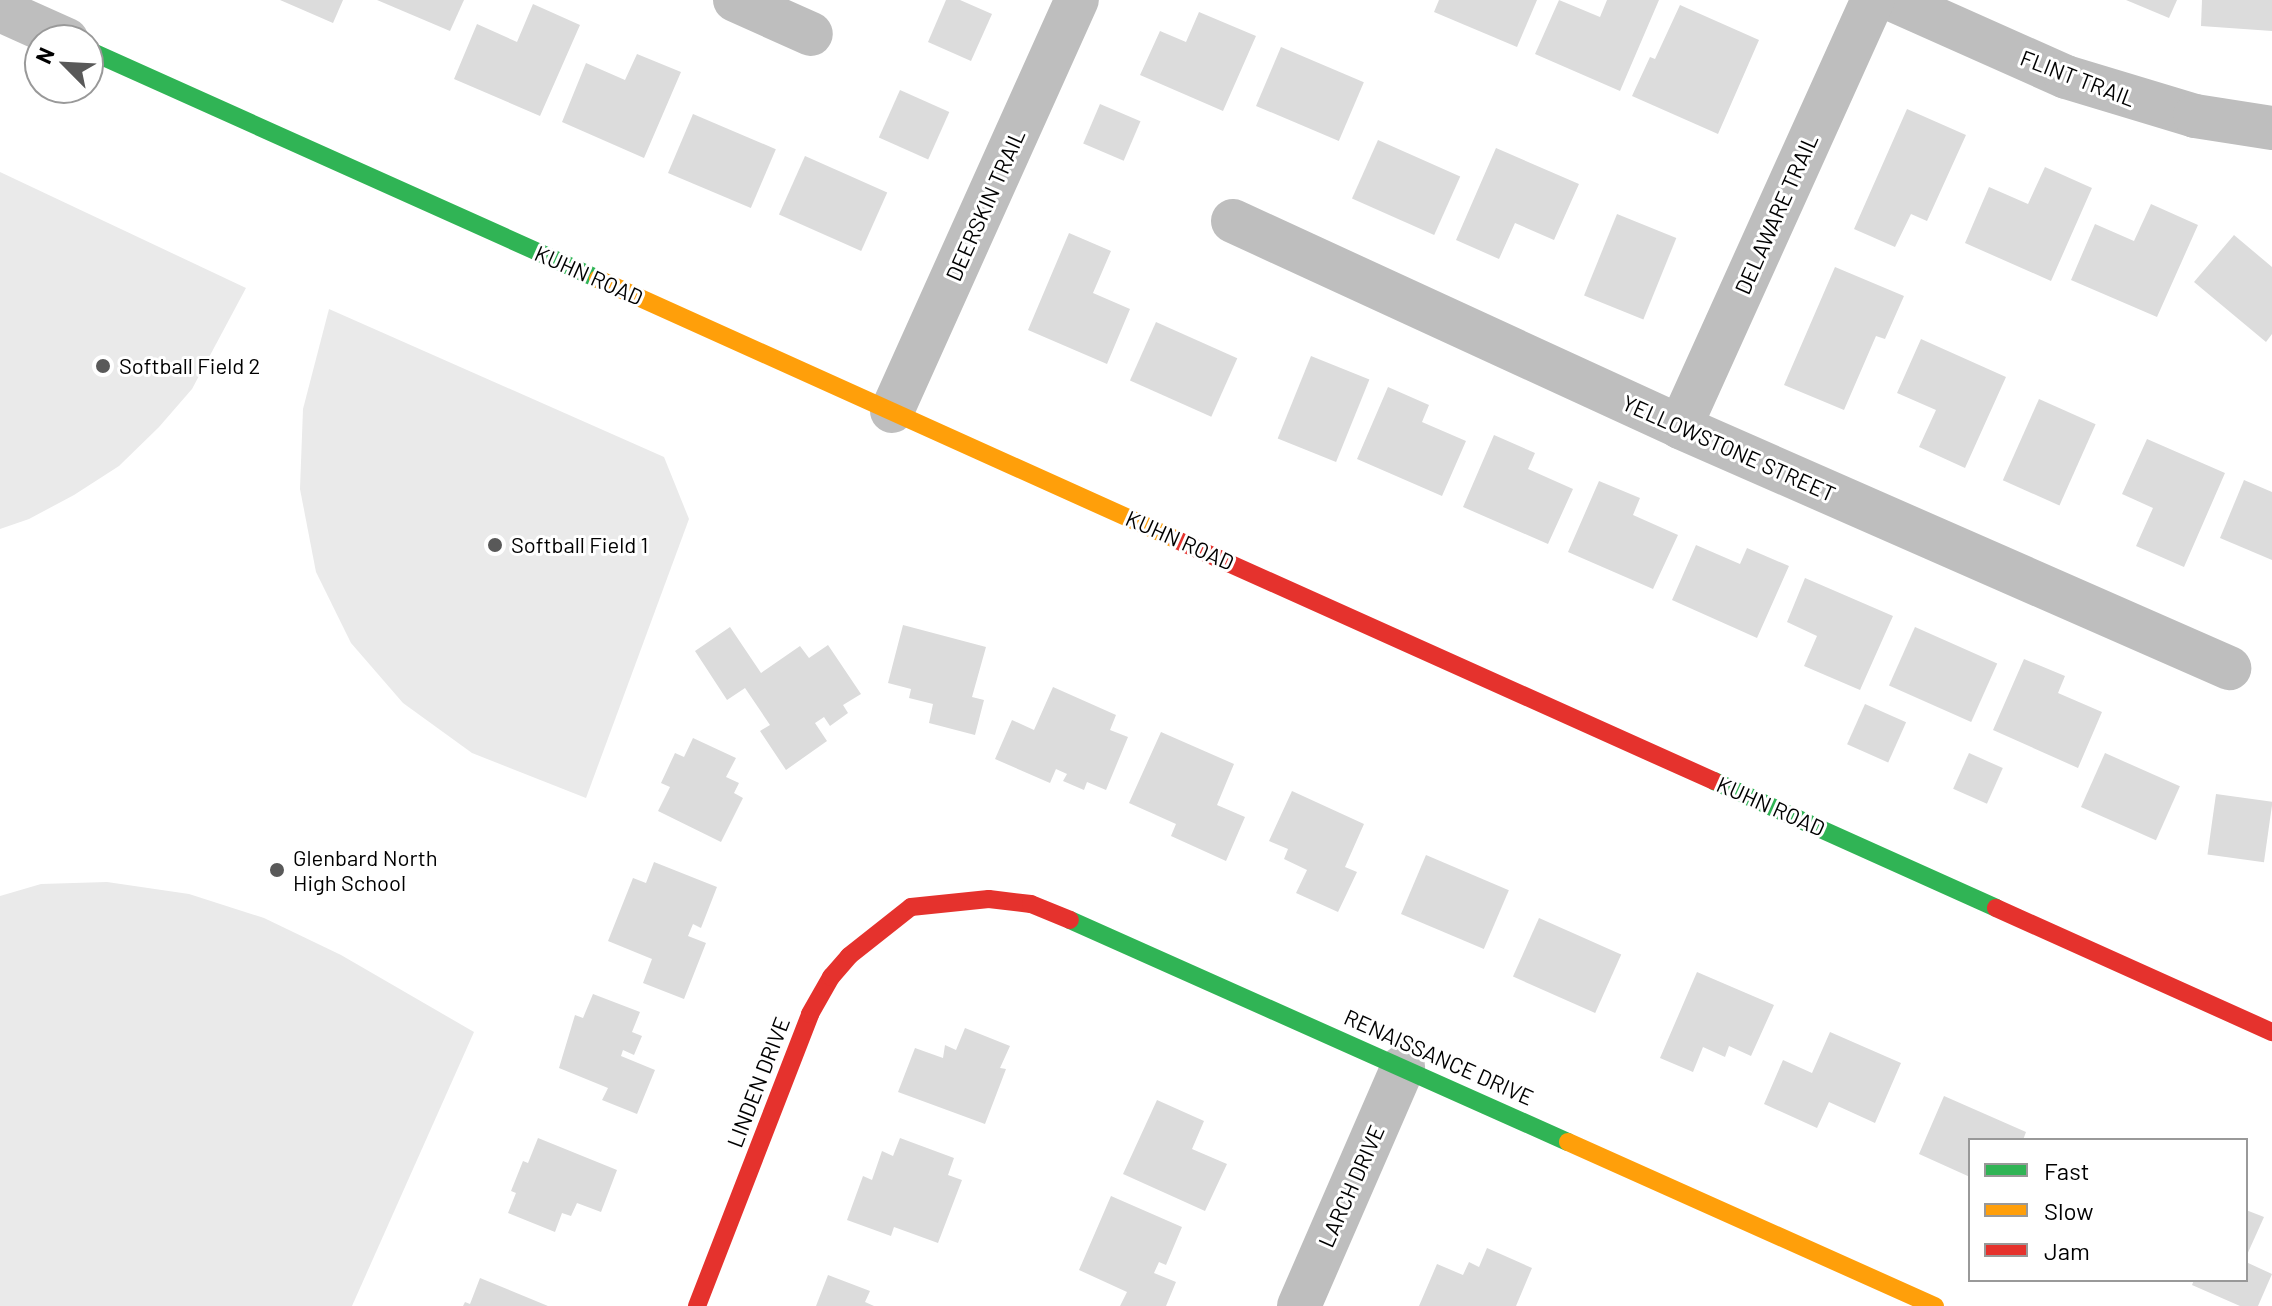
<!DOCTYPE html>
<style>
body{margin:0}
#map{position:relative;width:2272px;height:1306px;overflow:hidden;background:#fff;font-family:Barlow,sans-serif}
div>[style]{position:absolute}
.green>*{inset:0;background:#eaeaea}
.building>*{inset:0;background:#dcdcdc;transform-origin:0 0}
.street>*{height:44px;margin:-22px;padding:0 22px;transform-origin:22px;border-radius:22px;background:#bebebe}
.fast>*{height:18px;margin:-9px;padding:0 9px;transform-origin:9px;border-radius:9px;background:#30b455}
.slow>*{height:18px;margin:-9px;padding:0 9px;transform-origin:9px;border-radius:9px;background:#ff9f0a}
.jam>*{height:18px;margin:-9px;padding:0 9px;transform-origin:9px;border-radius:9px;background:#e5322d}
.dots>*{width:22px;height:22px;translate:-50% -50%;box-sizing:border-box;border:4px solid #fff;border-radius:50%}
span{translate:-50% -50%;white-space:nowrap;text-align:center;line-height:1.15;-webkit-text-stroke:6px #fff;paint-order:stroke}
.street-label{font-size:22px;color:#000}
.poi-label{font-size:22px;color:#000}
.left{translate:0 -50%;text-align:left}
.legend{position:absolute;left:1968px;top:1138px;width:280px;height:144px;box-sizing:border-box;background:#fff;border:2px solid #999;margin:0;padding:10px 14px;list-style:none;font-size:24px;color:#000}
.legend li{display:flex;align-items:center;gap:16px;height:40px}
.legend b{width:40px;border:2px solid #999}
.north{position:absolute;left:24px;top:24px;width:80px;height:80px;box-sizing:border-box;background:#fff;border:2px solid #999;border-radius:50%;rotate:294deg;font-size:22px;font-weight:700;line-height:32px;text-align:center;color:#000}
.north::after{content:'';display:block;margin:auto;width:28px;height:36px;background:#595959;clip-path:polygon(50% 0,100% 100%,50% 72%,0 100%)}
</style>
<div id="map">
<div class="green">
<i style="clip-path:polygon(0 172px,246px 288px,192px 389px,159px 427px,119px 466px,74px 495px,29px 519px,0 529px)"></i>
<i style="clip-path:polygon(329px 309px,664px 457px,689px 519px,586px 798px,472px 753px,403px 703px,351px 643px,316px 572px,300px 489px,303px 409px)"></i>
<i style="clip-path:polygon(107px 882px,189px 894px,264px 918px,341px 955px,474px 1032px,352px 1306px,0 1306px,0 896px,41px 884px)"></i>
</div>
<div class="building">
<i style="clip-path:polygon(280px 0,343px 0,333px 23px)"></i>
<i style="clip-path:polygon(377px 0,464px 0,450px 31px)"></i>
<i style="clip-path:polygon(946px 0,960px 0,992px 14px,971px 61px,928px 42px)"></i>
<i style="clip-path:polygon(1439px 0,1537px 0,1517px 47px,1434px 12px)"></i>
<i style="clip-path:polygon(1559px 0,1600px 17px,1607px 0,1659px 0,1620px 91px,1535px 54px)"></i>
<i style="clip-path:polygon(2126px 0,2177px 0,2169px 18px)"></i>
<i style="clip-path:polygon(2202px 0,2272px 0,2272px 31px,2201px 26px)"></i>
<i style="clip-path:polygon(533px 4px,580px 25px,540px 116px,454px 79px,477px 24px,517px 42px)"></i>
<i style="clip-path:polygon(1680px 5px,1759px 40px,1718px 134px,1632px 96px,1650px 57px,1655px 59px)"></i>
<i style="clip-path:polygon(1199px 12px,1256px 36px,1223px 111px,1140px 75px,1160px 31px,1186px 42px)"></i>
<i style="left:1281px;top:47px;width:90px;height:64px;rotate:23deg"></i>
<i style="clip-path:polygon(637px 54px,681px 72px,644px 158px,562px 122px,586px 63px,625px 80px)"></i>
<i style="left:900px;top:90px;width:54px;height:52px;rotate:24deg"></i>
<i style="left:1100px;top:104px;width:44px;height:43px;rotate:23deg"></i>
<i style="clip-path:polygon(1907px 109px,1966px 135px,1927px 221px,1911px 214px,1895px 247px,1854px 229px)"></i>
<i style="left:693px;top:114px;width:90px;height:64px;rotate:23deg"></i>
<i style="left:1378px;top:140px;width:90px;height:64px;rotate:24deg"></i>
<i style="clip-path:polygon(1496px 148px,1579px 184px,1554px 240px,1515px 223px,1499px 259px,1456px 240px)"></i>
<i style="left:805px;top:156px;width:90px;height:64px;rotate:24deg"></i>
<i style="clip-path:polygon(2045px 167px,2092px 188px,2051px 281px,1965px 243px,1989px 187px,2028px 204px)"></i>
<i style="clip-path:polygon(2151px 204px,2198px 225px,2157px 317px,2071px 280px,2095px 224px,2134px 241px)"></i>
<i style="left:1617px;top:214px;width:64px;height:88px;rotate:22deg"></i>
<i style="clip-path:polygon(1069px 233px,1111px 251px,1093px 293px,1130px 309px,1107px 364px,1028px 330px)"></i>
<i style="clip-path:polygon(2234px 235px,2272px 267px,2272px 334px,2266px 342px,2194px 282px)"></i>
<i style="clip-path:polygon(1835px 267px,1904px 296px,1885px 339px,1876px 336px,1844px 410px,1784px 385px)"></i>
<i style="left:1156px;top:322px;width:89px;height:64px;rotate:24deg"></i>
<i style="clip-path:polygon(1921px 339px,2006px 377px,1965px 468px,1919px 447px,1936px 410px,1897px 393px)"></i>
<i style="left:1311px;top:356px;width:63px;height:89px;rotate:22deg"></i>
<i style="clip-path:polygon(1388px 387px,1429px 405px,1422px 422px,1466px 441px,1442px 496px,1357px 459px)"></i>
<i style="left:2039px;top:399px;width:62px;height:89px;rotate:24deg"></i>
<i style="clip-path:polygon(1494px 435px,1535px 453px,1528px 469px,1573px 489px,1548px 544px,1463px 507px)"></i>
<i style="clip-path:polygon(2147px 439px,2225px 473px,2184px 567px,2136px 546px,2153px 508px,2122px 494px)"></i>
<i style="clip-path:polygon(2244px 480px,2272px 492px,2272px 560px,2220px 538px)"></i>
<i style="clip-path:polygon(1599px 481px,1640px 498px,1633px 515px,1678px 535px,1653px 589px,1568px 552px)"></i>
<i style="clip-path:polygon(1696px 545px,1740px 564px,1747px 548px,1789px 566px,1757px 638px,1672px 600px)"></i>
<i style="clip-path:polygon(1805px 578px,1893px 616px,1860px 690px,1804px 666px,1817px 636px,1787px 622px)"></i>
<i style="clip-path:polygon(903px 625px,986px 647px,972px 697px,984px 700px,975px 735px,929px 723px,933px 704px,909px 698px,911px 689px,888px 683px)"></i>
<i style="clip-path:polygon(730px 627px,761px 673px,800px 646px,809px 658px,828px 645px,861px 694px,843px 705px,848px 713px,830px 726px,824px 717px,815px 723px,827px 741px,786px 770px,760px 731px,770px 725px,745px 688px,727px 700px,695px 651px)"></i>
<i style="left:1915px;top:627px;width:90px;height:64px;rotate:24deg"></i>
<i style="clip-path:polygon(2024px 659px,2065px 676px,2058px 693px,2102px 712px,2078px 768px,1993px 730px)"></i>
<i style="clip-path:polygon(1053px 687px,1116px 715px,1110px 730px,1128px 737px,1106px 790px,1087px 782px,1084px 790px,1063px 781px,1067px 774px,1056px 769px,1050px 783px,995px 759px,1012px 720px,1034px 730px)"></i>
<i style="left:1865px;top:704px;width:45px;height:44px;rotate:24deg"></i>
<i style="clip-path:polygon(1161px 732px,1234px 764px,1217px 805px,1245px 817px,1226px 861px,1171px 836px,1176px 824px,1129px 803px)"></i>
<i style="clip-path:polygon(693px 738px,736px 758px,726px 777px,739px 783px,734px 793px,743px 798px,721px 842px,658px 811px,670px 787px,661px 783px,675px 753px,684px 757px)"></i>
<i style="left:1969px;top:753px;width:37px;height:39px;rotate:24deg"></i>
<i style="left:2105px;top:753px;width:82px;height:59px;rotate:24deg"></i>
<i style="clip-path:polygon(1292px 791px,1364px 824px,1345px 867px,1357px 872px,1338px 912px,1296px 893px,1307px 870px,1284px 859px,1288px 849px,1269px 841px)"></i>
<i style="left:2216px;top:794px;width:57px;height:61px;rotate:8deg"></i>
<i style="left:1426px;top:855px;width:90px;height:64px;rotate:23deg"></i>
<i style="clip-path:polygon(654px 862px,717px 887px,701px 928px,693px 924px,688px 936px,706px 943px,684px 999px,643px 983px,652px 959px,608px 941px,633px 878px,646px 883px)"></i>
<i style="left:1539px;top:918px;width:90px;height:64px;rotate:24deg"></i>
<i style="clip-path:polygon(1697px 972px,1774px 1005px,1751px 1056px,1729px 1046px,1725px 1057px,1703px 1047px,1693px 1072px,1660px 1058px)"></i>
<i style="clip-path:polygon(593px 994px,640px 1012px,632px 1032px,642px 1036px,634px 1055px,623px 1050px,621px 1056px,655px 1070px,637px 1114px,602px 1100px,608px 1088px,559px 1068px,575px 1015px,583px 1018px)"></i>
<i style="clip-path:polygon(965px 1028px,1010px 1046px,1000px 1068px,1006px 1069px,985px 1124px,898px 1092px,915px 1048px,943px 1058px,945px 1045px,956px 1050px)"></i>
<i style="clip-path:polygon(1830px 1032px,1901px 1063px,1875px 1123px,1829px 1102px,1817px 1128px,1764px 1104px,1783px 1060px,1812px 1073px)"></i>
<i style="clip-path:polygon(1944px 1096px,2026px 1132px,2023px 1140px,1970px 1140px,1970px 1177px,1919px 1154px)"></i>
<i style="clip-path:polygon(1157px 1100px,1204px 1121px,1192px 1149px,1227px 1164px,1205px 1211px,1123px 1174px)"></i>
<i style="clip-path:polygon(538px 1138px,617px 1170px,601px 1212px,577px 1203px,571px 1216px,562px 1213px,555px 1232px,508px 1213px,516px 1193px,511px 1191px,523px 1161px,528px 1163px)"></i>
<i style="clip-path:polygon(900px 1138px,954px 1158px,948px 1175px,962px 1180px,938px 1243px,894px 1227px,891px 1236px,847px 1220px,863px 1176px,872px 1180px,882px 1151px,893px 1156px)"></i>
<i style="clip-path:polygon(1111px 1196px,1182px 1227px,1166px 1265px,1159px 1262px,1154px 1273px,1176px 1282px,1166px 1306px,1120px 1306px,1127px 1292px,1079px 1270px)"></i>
<i style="clip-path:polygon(2246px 1210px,2264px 1217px,2246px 1257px)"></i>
<i style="clip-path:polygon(1487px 1248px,1532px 1268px,1516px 1306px,1419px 1306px,1437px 1264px,1463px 1275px,1469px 1262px,1479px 1267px)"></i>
<i style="clip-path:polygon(2246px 1262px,2272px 1274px,2258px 1306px,2240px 1306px,2192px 1285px,2194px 1280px,2246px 1280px)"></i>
<i style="clip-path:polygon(828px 1275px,870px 1291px,865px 1302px,874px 1306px,816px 1306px)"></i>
<i style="clip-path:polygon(480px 1278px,548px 1306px,463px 1306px,465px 1302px,470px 1304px)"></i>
</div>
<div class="street">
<i style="left:735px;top:0;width:83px;rotate:24.1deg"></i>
<i style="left:1893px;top:0;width:189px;rotate:24deg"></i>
<i style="left:2066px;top:77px;width:135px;rotate:16.8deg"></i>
<i style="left:2195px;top:116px;width:78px;rotate:8.9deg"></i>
<i style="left:0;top:10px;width:73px;rotate:24.1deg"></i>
<i style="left:1233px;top:221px;width:492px;rotate:24.7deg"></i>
<i style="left:1680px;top:427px;width:600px;rotate:23.7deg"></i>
<i style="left:892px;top:411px;width:451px;rotate:-65.8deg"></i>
<i style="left:1680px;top:427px;width:469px;rotate:-65.7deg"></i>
<i style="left:1299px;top:1306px;width:261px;rotate:-66.5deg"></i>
</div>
<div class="fast">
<i style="left:88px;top:50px;width:559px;rotate:24.18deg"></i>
<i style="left:1714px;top:781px;width:309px;rotate:24.2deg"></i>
<i style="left:1070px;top:920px;width:545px;rotate:24.03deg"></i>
</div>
<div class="slow">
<i style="left:598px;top:279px;width:635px;rotate:24.26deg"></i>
<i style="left:1568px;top:1142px;width:402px;rotate:24.1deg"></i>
</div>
<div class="jam">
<i style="left:1177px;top:540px;width:589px;rotate:24.17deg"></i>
<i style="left:1996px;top:908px;width:303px;rotate:24.2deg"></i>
<i style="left:697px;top:1306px;width:313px;rotate:-68.8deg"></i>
<i style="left:810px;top:1014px;width:43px;rotate:-60.4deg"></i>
<i style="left:831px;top:977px;width:28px;rotate:-49deg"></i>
<i style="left:849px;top:956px;width:79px;rotate:-38.3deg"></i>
<i style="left:911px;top:907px;width:78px;rotate:-5.9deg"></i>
<i style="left:989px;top:899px;width:42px;rotate:6.8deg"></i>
<i style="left:1031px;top:904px;width:42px;rotate:22.3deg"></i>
</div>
<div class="dots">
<i style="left:103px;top:366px;background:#595959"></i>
<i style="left:495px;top:545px;background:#595959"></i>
<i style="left:277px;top:870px;background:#595959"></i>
</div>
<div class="street-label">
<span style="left:2078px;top:78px;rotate:21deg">FLINT TRAIL</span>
<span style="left:985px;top:205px;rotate:-66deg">DEERSKIN TRAIL</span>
<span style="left:1776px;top:214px;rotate:-66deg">DELAWARE TRAIL</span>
<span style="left:589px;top:275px;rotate:24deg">KUHN ROAD</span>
<span style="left:1729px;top:448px;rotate:24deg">YELLOWSTONE STREET</span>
<span style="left:1180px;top:540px;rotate:24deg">KUHN ROAD</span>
<span style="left:1771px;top:806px;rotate:24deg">KUHN ROAD</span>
<span style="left:1439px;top:1057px;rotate:24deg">RENAISSANCE DRIVE</span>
<span style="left:758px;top:1082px;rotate:-69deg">LINDEN DRIVE</span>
<span style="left:1351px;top:1186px;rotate:-66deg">LARCH DRIVE</span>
</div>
<div class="poi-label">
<span class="left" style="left:119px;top:366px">Softball Field 2</span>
<span class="left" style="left:511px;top:545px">Softball Field 1</span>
<span class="left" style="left:293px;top:870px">Glenbard North<br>High School</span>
</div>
<ul class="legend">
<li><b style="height:10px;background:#30b455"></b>Fast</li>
<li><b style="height:10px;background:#ff9f0a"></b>Slow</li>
<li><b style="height:10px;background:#e5322d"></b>Jam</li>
</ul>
<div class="north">N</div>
</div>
